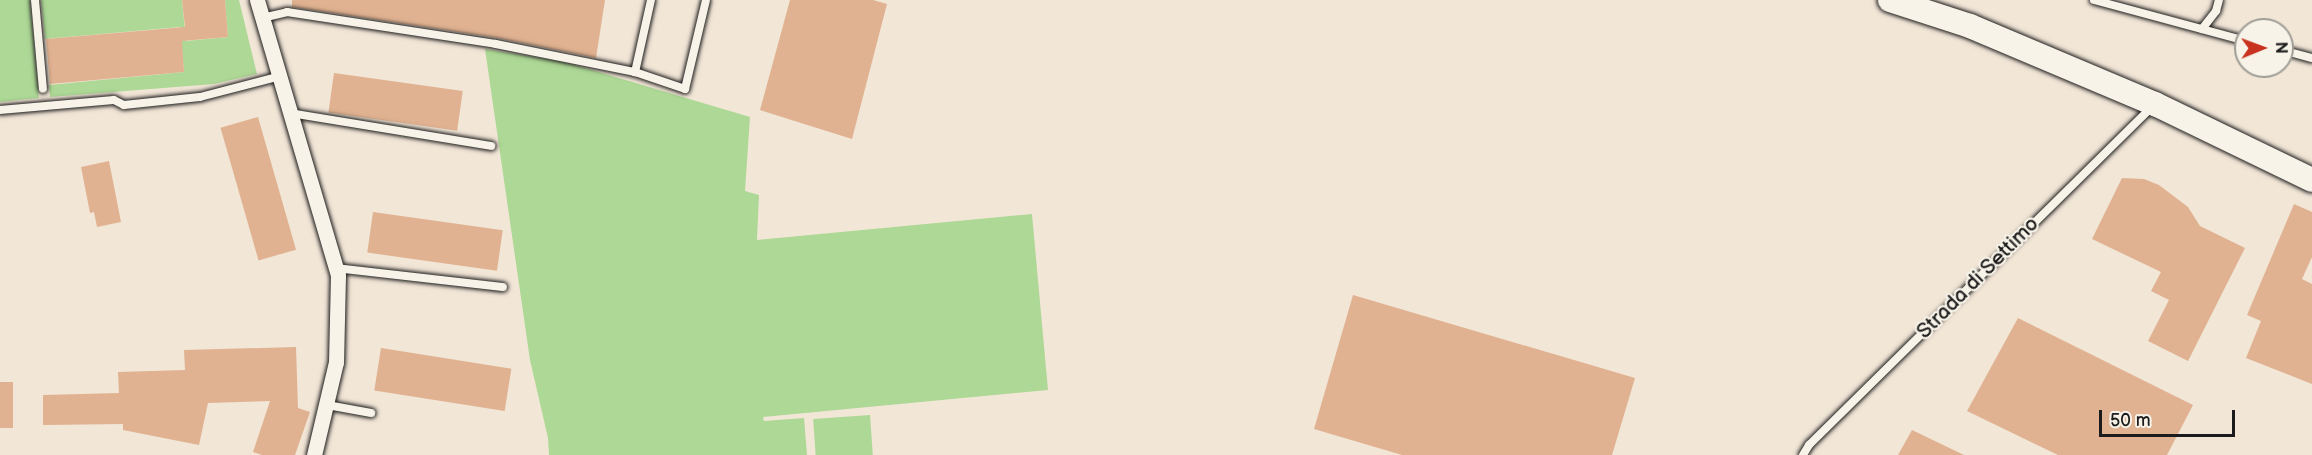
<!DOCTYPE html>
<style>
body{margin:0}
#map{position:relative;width:2312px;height:455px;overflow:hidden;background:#f2e6d7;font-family:"Balsamiq Sans",sans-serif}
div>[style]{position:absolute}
.green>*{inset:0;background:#aed896;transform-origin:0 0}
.building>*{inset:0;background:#e0b291;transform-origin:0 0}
.roads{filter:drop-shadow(0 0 2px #1c1c1c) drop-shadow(0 0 2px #1c1c1c)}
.lane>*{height:8px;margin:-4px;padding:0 4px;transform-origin:4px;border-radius:4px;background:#f7f3e8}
.street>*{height:15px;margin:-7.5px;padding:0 7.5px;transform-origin:7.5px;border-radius:7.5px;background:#f7f3e8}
.primary>*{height:24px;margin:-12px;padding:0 12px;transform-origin:12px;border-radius:12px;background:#f7f3e8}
span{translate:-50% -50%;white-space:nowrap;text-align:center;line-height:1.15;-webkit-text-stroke:4.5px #f7f3e8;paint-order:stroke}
.street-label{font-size:21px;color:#1c1c1c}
.north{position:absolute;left:2234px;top:18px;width:60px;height:60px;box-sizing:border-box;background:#f7f3e8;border:2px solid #9f9d96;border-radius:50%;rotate:89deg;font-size:16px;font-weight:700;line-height:24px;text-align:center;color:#1c1c1c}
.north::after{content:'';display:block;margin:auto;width:21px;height:27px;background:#c8321e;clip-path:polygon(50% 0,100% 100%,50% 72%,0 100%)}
.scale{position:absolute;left:2099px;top:410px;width:136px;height:27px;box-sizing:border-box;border:3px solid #1c1c1c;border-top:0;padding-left:8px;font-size:18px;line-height:21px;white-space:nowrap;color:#1c1c1c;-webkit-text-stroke:4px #f7f3e8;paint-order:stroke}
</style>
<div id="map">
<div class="green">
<i style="clip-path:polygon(0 0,30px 0,39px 98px,0 102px)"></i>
<i style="clip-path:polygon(41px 0,182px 0,186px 41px,228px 37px,225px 0,239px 0,257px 74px,214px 84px,50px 97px,49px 85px,184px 72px,180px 27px,45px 39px)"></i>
<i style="clip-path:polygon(485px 49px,565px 62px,750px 117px,745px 191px,759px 195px,757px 240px,1032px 214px,1048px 390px,763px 417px,764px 421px,804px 418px,807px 455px,549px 455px,548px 438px,530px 360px)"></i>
<i style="left:870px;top:415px;width:40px;height:57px;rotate:86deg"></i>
</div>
<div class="building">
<i style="clip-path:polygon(182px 0,225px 0,228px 37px,182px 41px,184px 72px,50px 84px,46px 39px,185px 27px)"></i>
<i style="clip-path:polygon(292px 0,605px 0,596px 58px,497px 38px,292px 7px)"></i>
<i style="clip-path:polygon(790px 0,873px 0,887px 4px,852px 139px,760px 110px)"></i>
<i style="left:334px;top:73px;width:130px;height:40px;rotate:8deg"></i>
<i style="left:258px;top:117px;width:138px;height:39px;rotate:74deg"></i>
<i style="clip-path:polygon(109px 161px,121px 222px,97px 227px,94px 212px,90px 213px,81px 167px)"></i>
<i style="clip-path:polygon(2122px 178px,2144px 179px,2159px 185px,2188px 207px,2200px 226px,2245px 248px,2188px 361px,2148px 341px,2169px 300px,2151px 291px,2161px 272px,2092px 239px)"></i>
<i style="clip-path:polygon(2294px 204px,2312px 212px,2312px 257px,2302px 279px,2312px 284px,2312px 384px,2246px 358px,2261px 321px,2247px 315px)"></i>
<i style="left:373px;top:212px;width:131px;height:41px;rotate:8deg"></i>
<i style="clip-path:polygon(1353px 295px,1635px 378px,1612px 455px,1402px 455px,1314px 429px)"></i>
<i style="clip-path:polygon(2018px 318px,2193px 405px,2167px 455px,2058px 455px,1967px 411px)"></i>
<i style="clip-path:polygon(296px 347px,298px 408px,310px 412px,295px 455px,262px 455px,253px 452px,270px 401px,208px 403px,199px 445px,123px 430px,123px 424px,43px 425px,43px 395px,119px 393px,118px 372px,185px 370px,184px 350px)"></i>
<i style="left:381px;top:348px;width:132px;height:43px;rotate:9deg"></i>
<i style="left:0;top:382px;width:13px;height:46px"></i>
<i style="clip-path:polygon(1912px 430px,1964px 455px,1898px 455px)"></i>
</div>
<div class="roads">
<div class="lane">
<i style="left:35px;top:0;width:89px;rotate:84.9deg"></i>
<i style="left:651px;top:0;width:74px;rotate:102.5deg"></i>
<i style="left:635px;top:72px;width:53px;rotate:18.8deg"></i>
<i style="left:685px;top:89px;width:91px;rotate:-76.7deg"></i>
<i style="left:2094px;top:0;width:157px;rotate:15.1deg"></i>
<i style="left:262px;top:18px;width:26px;rotate:-13deg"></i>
<i style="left:287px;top:12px;width:211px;rotate:8.7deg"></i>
<i style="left:496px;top:44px;width:142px;rotate:11.4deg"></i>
<i style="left:2202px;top:29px;width:23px;rotate:-52deg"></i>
<i style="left:2216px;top:11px;width:11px;rotate:-75deg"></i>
<i style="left:2282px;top:50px;width:31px;rotate:15deg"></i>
<i style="left:0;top:110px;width:114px;rotate:-5deg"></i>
<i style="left:114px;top:100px;width:11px;rotate:27deg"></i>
<i style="left:124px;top:105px;width:76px;rotate:-6deg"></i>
<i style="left:200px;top:97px;width:80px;rotate:-14.6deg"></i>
<i style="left:290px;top:113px;width:204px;rotate:9.3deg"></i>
<i style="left:335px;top:268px;width:169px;rotate:6.5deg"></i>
<i style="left:327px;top:405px;width:45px;rotate:10.3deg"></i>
<i style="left:1803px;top:455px;width:12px;rotate:-59deg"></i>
<i style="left:1809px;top:445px;width:482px;rotate:-44.6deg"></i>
</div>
<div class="street">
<i style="left:257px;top:0;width:287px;rotate:73.6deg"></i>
<i style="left:338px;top:275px;width:87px;rotate:91.3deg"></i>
<i style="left:336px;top:362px;width:96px;rotate:103.3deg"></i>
</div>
<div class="primary">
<i style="left:1890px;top:0;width:84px;rotate:18deg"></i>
<i style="left:1970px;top:26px;width:201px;rotate:22.9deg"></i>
<i style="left:2155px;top:104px;width:174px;rotate:25.8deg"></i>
</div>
</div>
<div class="street-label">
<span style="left:1978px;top:278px;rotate:-45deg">Strada di Settimo</span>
</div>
<div class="north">N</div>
<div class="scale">50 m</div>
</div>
